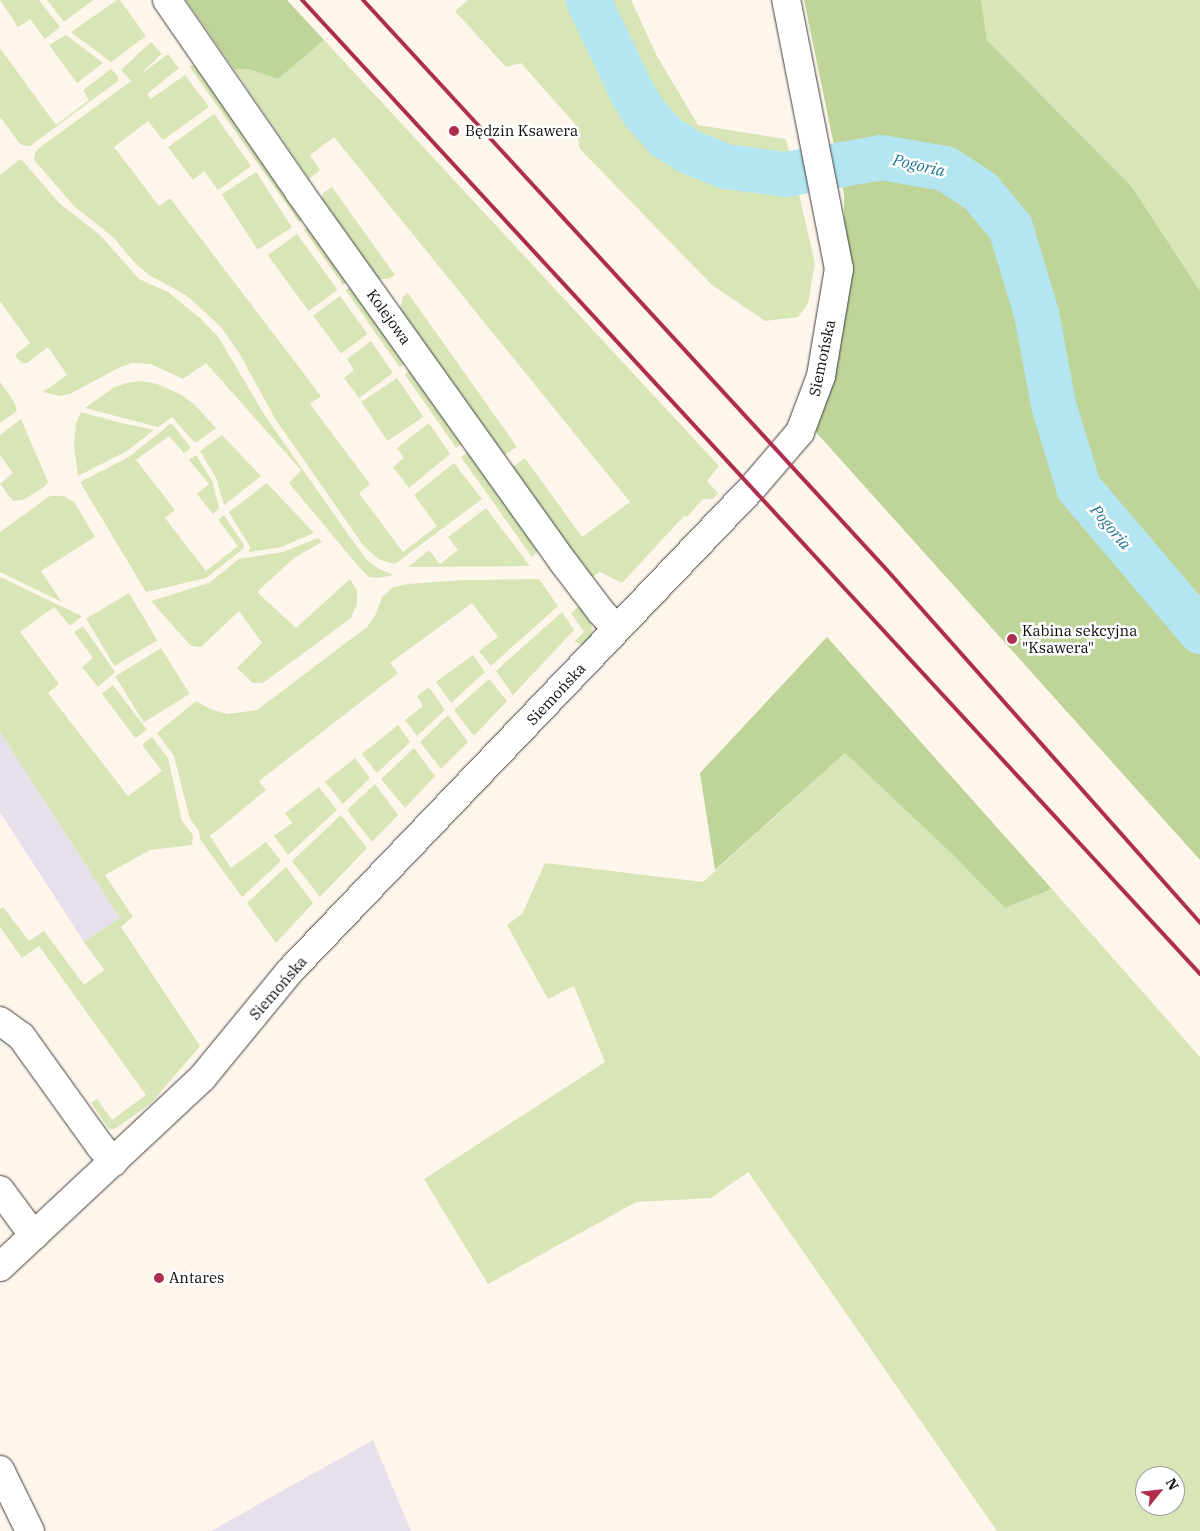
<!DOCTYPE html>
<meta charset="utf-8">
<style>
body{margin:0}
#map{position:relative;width:1200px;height:1531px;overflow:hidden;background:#fef6eb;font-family:"IBM Plex Serif",serif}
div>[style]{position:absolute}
.industrial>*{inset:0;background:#e7e0ea}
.green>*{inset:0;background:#d7e5b7;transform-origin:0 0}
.forest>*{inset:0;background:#bed498}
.river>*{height:45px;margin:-22.5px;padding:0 22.5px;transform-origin:22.5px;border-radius:22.5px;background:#b3e6f1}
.roads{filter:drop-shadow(0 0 1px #3e3e3e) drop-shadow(0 0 1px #3e3e3e)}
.minor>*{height:28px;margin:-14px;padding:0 14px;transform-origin:14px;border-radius:14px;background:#fff}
.rail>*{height:4px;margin:-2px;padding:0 2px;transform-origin:2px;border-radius:2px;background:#b02e4d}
.dots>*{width:14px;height:14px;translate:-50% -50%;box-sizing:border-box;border:2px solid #fff;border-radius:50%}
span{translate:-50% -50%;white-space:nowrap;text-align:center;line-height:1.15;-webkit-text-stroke:5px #fff;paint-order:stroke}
.poi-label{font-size:15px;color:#0b0b0b}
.left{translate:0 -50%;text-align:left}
.street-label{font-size:15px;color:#0b0b0b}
.water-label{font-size:16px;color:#1f7693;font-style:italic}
.north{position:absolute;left:1135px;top:1466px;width:50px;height:50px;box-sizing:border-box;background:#fff;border:1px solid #9d9d9d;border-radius:50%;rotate:61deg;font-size:14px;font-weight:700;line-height:20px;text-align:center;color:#0b0b0b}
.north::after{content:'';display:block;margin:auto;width:18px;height:22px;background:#b02e4d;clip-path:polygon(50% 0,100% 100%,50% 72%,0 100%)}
</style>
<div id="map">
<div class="industrial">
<i style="clip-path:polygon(0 732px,120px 918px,84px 942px,0 812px)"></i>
<i style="clip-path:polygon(373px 1440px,411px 1531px,211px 1531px)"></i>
</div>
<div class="green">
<i style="clip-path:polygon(0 0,39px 0,60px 27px,45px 39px,30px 19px,18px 27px)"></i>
<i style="clip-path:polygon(47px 0,93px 0,64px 22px)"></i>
<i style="clip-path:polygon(117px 0,120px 0,146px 36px,111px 62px,71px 32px)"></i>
<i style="clip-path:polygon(468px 0,631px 0,657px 56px,698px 125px,786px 139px,815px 263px,808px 304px,798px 317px,765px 321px,712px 285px,580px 149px,575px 124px,521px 63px,506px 67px,455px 11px)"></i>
<i style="clip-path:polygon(981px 0,1200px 0,1200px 291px,1132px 187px,987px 40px)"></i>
<i style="clip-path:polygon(66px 35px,103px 63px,77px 83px,49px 45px)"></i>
<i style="clip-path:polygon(324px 40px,719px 466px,707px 481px,718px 493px,713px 499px,703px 499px,687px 517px,684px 516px,622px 583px,600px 572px,589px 579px,511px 468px,525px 458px,582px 537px,630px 502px,334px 137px,310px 155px,320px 170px,309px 179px,234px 69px,248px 69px,278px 79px)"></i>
<i style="left:151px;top:42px;width:16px;height:41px;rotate:47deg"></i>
<i style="clip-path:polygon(0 48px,56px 125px,89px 100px,83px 90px,111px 69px,118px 76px,118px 81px,30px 146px,25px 146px,20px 144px,0 117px)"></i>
<i style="clip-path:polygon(168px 54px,179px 68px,147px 94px,151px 99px,185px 75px,209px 107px,163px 140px,148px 121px,114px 147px,159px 206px,170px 198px,321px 396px,310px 404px,370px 484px,359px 493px,403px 552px,437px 526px,414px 495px,454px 463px,482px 499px,395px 564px,378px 559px,363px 545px,276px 420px,239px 353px,221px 327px,186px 295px,149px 275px,134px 262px,114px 238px,74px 206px,34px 160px,35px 153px,38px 149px)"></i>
<i style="clip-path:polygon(195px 65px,306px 216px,299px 222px,189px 66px)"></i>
<i style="clip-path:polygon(214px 114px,251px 166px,218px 190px,204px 171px,193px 180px,168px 147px)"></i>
<i style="clip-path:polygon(19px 160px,22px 160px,59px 203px,100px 235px,139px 279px,168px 292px,201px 319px,219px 338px,265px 416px,355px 544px,368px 561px,379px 569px,394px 575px,378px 578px,369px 577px,359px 567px,289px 483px,301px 470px,206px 363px,183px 379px,151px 364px,132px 363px,118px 368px,70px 394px,60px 396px,43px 392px,67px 375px,48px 347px,27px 363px,21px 363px,15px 355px,30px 343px,0 301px,0 175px)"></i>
<i style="left:256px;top:172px;width:66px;height:41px;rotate:57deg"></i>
<i style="clip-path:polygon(332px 187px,395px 275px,388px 279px,378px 279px,322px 198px,323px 193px)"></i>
<i style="clip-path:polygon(311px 225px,349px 281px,343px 285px,304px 230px)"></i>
<i style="left:297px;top:234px;width:69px;height:36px;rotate:54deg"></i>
<i style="left:353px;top:285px;width:94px;height:9px;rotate:55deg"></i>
<i style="clip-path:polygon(408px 293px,517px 447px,503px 456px,400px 308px,403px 297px)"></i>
<i style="left:340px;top:296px;width:47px;height:33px;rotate:54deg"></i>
<i style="clip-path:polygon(371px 341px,393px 373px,359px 398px,344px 378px,354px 370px,347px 359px)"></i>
<i style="left:412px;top:369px;width:90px;height:9px;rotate:55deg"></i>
<i style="left:397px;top:378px;width:47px;height:43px;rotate:56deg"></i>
<i style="clip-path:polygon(141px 381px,157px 384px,180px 394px,194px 404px,216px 428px,197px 442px,194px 442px,172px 417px,158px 427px,85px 408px,113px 388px,126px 383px)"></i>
<i style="clip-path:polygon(0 382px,13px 400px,17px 411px,0 423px)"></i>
<i style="clip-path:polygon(81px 412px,117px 422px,154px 430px,127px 451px,78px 476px,74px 446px,76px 423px)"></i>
<i style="clip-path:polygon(21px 419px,48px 482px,44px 487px,23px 500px,13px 501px,0 484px,13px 473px,0 455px,0 435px)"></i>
<i style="clip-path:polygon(429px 423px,450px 454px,409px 488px,393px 467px,404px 458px,397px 448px)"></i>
<i style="clip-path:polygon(170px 424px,173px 425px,191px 448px,184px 453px,169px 436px,136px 460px,175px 510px,165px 518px,206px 571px,238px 546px,218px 520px,224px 515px,244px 545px,243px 549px,206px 578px,146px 592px,80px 482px,129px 457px)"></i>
<i style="clip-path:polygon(222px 435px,261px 476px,224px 505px,216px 478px,200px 451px)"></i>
<i style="clip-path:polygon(470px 451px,537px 546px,538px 551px,532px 557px,461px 457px)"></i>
<i style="clip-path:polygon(196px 455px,212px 481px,219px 508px,213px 514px,197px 494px,209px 484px,189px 460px)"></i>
<i style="clip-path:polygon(267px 483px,314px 533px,281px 547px,249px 552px,250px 547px,229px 512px)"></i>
<i style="clip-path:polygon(50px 496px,64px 496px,75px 503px,95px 537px,41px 571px,62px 602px,0 572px,0 532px)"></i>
<i style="clip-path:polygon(486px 508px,530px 566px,408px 567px,429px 550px,440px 564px,458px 550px,448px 537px)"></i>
<i style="clip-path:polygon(318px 538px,322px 542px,294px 558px,257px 592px,296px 628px,350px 579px,357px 590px,357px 604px,351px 618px,263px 683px,253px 683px,237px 668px,262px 643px,239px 611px,201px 647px,191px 646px,151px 601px,209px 583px,239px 559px,283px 552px)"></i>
<i style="clip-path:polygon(0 577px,82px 616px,70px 626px,54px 607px,20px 632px,59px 684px,48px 693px,128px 796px,162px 771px,142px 745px,152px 737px,168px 758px,182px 821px,193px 835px,192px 845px,150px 850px,105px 875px,133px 917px,121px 927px,200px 1046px,151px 1103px,115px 1129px,109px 1129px,91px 1103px,97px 1099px,112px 1120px,146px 1095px,39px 946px,22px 958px,0 927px,0 909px,3px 907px,29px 941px,44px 931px,84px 985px,104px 970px,84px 942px,120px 918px,0 732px)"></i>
<i style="clip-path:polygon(539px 579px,558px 606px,491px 666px,479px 651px,498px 637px,472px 603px,390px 663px,398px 673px,259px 781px,266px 790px,210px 836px,231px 868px,266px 842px,281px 861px,242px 897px,200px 839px,199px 831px,190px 819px,174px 756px,157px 733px,196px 701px,210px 709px,227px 714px,257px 710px,367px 627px,376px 614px,382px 597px,392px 588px,407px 584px,465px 580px)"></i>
<i style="left:129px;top:593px;width:55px;height:50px;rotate:59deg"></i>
<i style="clip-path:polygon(579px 606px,591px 623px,592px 629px,591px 636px,584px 645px,574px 642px,584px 632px,571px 613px)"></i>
<i style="clip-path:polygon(562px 612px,574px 630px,513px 695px,496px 671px)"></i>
<i style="clip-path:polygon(83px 626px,115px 672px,98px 687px,82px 667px,93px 658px,74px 632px)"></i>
<i style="left:161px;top:648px;width:54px;height:54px;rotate:58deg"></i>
<i style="clip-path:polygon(473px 655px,485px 672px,451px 703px,436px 682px)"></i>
<i style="clip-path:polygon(489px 679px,507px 701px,474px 736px,454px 710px)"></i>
<i style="left:113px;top:685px;width:56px;height:14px;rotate:53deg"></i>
<i style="clip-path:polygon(429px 687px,445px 710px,417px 736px,405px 720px,423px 706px,417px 696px)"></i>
<i style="clip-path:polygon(448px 715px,468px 742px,441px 769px,420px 742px)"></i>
<i style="clip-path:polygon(398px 725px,410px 742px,377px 773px,362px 754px)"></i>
<i style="clip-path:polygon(414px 748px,435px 776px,405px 808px,381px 779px)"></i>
<i style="clip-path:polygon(evenodd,845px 753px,951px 853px,1005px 908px,1052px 889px,1200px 1057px,1200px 1531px,997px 1531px,748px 1172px,711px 1198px,636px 1202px,488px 1284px,424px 1179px,605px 1062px,574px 986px,548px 999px,507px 925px,522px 914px,545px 863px,703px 882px,845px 753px,1145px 1476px,1175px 1476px,1175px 1506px,1145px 1506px,1145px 1476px)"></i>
<i style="clip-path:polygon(355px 758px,370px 778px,343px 804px,325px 782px)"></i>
<i style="clip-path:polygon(375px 784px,398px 815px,372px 842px,347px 810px)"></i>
<i style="clip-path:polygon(319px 787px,337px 810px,288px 855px,274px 836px,292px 823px,285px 813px)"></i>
<i style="clip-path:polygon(341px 815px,367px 848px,320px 897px,292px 861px)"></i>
<i style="clip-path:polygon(286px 867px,313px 903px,276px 943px,247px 903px)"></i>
</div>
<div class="forest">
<i style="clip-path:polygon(186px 0,287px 0,324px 40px,278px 79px,248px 69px,234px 69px)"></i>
<i style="clip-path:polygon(804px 0,981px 0,987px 40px,1132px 187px,1200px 291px,1200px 860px,815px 431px,845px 269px,844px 194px)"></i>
<i style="clip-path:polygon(827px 637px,1052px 889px,1005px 908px,951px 853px,845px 753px,715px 870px,700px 773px)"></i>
</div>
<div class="river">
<i style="left:588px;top:0;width:101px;rotate:64.7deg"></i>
<i style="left:631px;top:91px;width:27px;rotate:59deg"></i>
<i style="left:645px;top:114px;width:31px;rotate:48deg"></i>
<i style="left:666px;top:137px;width:26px;rotate:32deg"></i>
<i style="left:688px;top:151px;width:40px;rotate:22deg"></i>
<i style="left:725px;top:166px;width:61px;rotate:7.6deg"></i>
<i style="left:785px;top:174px;width:97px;rotate:-10deg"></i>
<i style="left:881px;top:157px;width:65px;rotate:9.8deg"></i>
<i style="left:945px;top:168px;width:42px;rotate:33.3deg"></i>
<i style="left:980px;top:191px;width:47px;rotate:50.2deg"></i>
<i style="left:1010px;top:227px;width:90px;rotate:73.2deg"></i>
<i style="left:1036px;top:313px;width:93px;rotate:79.4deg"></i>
<i style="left:1053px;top:404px;width:87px;rotate:73.2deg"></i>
<i style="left:1078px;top:487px;width:189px;rotate:49.7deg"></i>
</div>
<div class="roads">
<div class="minor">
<i style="left:167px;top:0;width:234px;rotate:55.4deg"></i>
<i style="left:300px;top:193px;width:455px;rotate:54.5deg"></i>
<i style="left:564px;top:563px;width:61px;rotate:52.9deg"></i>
<i style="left:601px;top:612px;width:23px;rotate:47deg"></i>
<i style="left:0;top:1021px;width:26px;rotate:36deg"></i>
<i style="left:21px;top:1036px;width:135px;rotate:54.3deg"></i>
<i style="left:100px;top:1146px;width:21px;rotate:49deg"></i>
<i style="left:0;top:1190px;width:57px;rotate:53.5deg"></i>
<i style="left:0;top:1267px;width:277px;rotate:-43.1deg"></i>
<i style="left:202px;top:1078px;width:137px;rotate:-50.6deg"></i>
<i style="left:289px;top:972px;width:670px;rotate:-46.27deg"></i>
<i style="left:752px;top:488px;width:74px;rotate:-49.4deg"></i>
<i style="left:800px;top:432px;width:60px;rotate:-69.4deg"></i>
<i style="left:821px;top:376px;width:109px;rotate:-80.5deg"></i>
<i style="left:839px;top:269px;width:274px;rotate:-101.1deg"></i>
<i style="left:0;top:1470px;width:68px;rotate:63.8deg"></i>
</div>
</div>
<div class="rail">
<i style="left:302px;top:0;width:1325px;rotate:47.32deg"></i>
<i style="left:363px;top:0;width:774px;rotate:47.41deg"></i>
<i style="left:887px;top:570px;width:472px;rotate:48.4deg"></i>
</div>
<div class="dots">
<i style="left:454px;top:131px;background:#b02e4d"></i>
<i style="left:1012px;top:639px;background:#b02e4d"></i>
<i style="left:159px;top:1278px;background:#b02e4d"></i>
</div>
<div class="poi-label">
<span class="left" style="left:465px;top:131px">Będzin Ksawera</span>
<span class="left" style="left:1022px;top:639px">Kabina sekcyjna<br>"Ksawera"</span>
<span class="left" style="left:169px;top:1278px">Antares</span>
</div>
<div class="street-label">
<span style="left:389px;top:317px;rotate:54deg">Kolejowa</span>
<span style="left:822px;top:358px;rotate:-78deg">Siemońska</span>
<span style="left:556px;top:694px;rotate:-47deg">Siemońska</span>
<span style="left:278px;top:988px;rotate:-49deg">Siemońska</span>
</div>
<div class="water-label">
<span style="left:919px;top:165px;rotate:13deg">Pogoria</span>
<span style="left:1111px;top:527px;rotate:50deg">Pogoria</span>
</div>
<div class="north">N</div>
</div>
